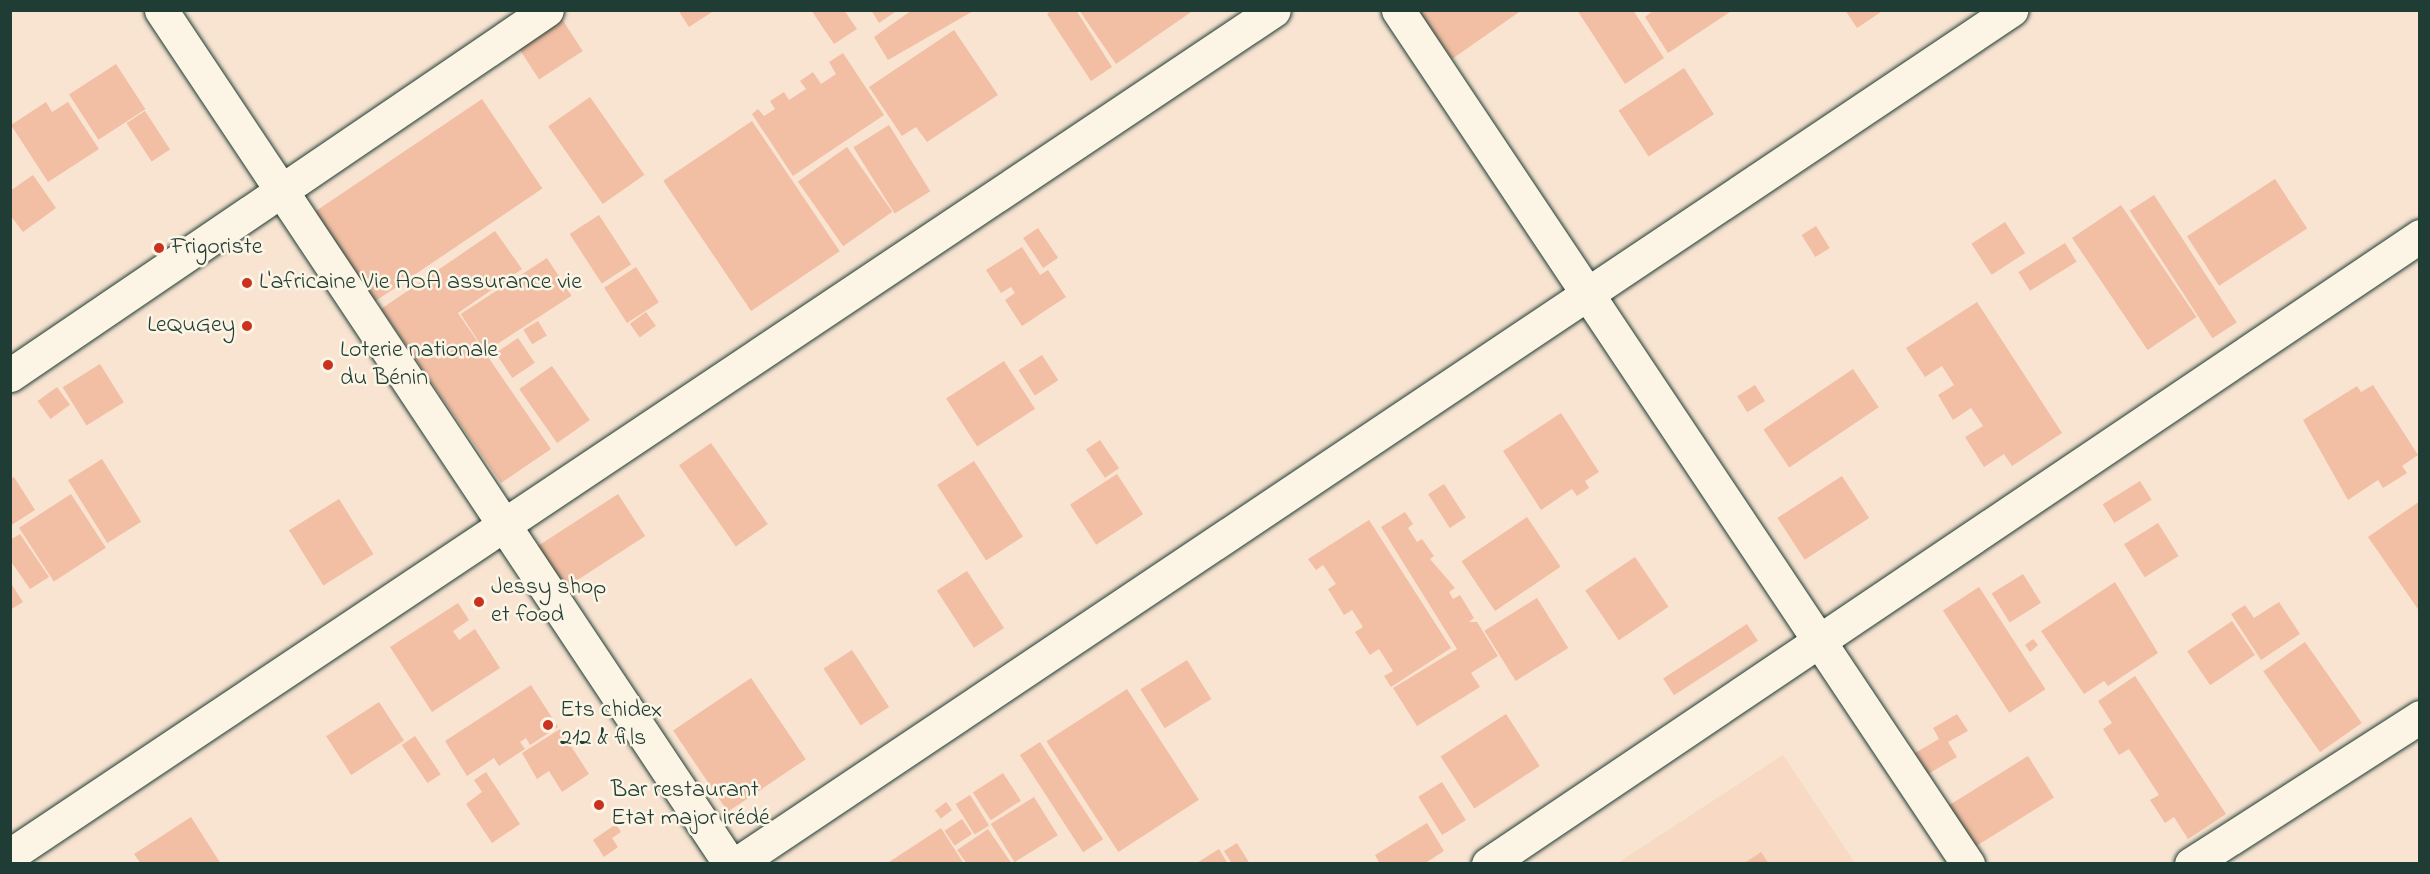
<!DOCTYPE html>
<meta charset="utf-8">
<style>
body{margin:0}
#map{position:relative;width:2430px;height:874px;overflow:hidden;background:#f9e4d2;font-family:"Indie Flower",sans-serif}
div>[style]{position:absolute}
.built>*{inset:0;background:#f7d9c4}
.building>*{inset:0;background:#f2bea4;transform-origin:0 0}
.roads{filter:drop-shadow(0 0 2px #1f3d34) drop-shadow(0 0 2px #1f3d34)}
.minor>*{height:33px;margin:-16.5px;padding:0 16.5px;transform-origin:16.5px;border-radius:16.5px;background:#fcf5e5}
.dots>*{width:16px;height:16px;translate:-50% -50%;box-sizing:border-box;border:3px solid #fcf5e5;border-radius:50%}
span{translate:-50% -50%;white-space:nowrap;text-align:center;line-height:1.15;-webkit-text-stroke:5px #fcf5e5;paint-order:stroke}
.poi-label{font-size:24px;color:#1f3d34}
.left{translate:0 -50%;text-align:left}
.right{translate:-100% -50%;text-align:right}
.frame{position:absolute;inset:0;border:12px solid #1f3d34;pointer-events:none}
</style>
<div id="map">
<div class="built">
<i style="clip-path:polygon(1783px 755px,1855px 863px,1616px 864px)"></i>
</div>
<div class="building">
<i style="left:556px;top:10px;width:49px;height:52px;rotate:57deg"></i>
<i style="clip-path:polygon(678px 10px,715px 10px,689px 27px)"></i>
<i style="clip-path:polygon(811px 10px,844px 10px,857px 29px,834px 44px)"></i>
<i style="clip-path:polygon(871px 10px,898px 10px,879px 23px)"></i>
<i style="clip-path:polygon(912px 10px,975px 10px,888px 60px,874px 37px)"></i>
<i style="clip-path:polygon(1052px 10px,1076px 10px,1112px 67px,1091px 81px,1047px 14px)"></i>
<i style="clip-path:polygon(1079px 10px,1194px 10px,1116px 64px)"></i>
<i style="clip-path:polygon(1418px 10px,1522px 10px,1452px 59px)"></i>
<i style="clip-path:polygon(1577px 10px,1633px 10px,1664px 58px,1625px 84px)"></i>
<i style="clip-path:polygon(1654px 10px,1733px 10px,1668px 53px,1645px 17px)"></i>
<i style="clip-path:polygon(1845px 10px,1884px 10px,1857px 28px)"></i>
<i style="clip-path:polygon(954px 30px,998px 95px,927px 142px,916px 127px,902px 136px,869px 87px)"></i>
<i style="clip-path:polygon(843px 53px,884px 115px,793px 176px,752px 114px,758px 109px,764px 116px,775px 109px,770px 101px,784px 92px,789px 100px,806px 89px,800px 81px,813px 72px,821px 84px,836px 74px,829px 62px)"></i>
<i style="left:116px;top:64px;width:54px;height:56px;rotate:57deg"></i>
<i style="left:1684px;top:68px;width:55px;height:78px;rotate:57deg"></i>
<i style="left:590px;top:97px;width:95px;height:51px;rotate:55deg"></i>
<i style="left:482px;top:99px;width:108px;height:208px;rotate:56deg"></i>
<i style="clip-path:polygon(46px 102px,52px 112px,68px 102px,99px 149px,48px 182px,11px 125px)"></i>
<i style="left:145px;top:111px;width:46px;height:22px;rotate:57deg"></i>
<i style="left:752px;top:121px;width:157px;height:107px;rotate:56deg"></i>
<i style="left:889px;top:125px;width:78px;height:42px;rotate:58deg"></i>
<i style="left:847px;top:147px;width:79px;height:60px;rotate:55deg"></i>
<i style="clip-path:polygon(33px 175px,56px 208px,23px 232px,10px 215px,10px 191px)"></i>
<i style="left:2275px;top:179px;width:59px;height:105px;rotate:57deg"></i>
<i style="left:2154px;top:195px;width:152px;height:29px;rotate:57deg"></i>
<i style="left:2121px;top:205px;width:135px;height:59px;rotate:56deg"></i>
<i style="left:599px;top:215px;width:59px;height:35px;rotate:57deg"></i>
<i style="left:2005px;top:222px;width:37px;height:40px;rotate:57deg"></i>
<i style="left:1816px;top:226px;width:26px;height:17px;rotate:58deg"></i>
<i style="left:1038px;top:228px;width:36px;height:18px;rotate:56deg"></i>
<i style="clip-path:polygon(495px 231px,522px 269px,458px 313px,551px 449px,501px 483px,381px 309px)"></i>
<i style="left:2065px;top:243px;width:22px;height:55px;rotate:58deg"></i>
<i style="clip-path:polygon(1022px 247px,1040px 275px,1048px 270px,1066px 297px,1022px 326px,1005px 300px,1015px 293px,1011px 287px,1001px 293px,986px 270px)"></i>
<i style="left:547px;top:258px;width:45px;height:103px;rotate:57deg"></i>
<i style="left:636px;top:267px;width:42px;height:38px;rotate:57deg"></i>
<i style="clip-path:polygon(1977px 302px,2062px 433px,2012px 466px,2004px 454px,1984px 467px,1965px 437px,1983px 426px,1971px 408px,1953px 420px,1938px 395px,1954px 385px,1942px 366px,1925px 377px,1906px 348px)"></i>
<i style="left:646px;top:312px;width:17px;height:20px;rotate:54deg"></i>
<i style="left:538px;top:321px;width:17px;height:17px;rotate:59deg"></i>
<i style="left:518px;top:338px;width:30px;height:27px;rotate:56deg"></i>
<i style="left:1042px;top:355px;width:30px;height:28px;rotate:57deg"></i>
<i style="left:1004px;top:361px;width:57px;height:69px;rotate:57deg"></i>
<i style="left:100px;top:364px;width:45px;height:44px;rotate:58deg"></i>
<i style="left:552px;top:366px;width:66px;height:40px;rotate:55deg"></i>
<i style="left:1853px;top:369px;width:46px;height:108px;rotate:56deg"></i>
<i style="left:1755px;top:385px;width:19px;height:21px;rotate:58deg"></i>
<i style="clip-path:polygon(2373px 385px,2418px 455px,2402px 466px,2407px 473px,2383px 488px,2378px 480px,2348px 500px,2303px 420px,2357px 386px,2361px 392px)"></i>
<i style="left:57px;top:387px;width:22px;height:24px;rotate:54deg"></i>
<i style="clip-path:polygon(1561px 413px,1599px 472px,1585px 481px,1589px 488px,1577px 496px,1572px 489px,1541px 510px,1503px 451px)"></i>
<i style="left:1100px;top:440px;width:34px;height:17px;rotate:56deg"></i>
<i style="left:711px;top:443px;width:99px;height:39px;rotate:55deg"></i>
<i style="left:102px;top:459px;width:74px;height:40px;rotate:58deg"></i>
<i style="left:974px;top:461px;width:90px;height:44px;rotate:57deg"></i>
<i style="left:1117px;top:474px;width:48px;height:56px;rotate:57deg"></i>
<i style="left:1842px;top:476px;width:50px;height:77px;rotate:57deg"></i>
<i style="clip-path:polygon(14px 477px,35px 510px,10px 526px,10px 479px)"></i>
<i style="left:2140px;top:481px;width:22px;height:44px;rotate:58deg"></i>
<i style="left:1444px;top:484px;width:40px;height:19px;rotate:57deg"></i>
<i style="left:71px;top:494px;width:64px;height:62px;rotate:57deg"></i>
<i style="left:618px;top:494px;width:50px;height:101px;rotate:57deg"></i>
<i style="left:339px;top:499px;width:65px;height:59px;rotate:58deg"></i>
<i style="clip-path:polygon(2420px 501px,2420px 612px,2368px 537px)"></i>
<i style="clip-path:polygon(1405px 512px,1413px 524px,1408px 528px,1417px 542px,1422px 539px,1434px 556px,1430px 559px,1455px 588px,1449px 592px,1453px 599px,1460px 595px,1474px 618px,1469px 622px,1477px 622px,1498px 656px,1471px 673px,1480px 687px,1417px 726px,1393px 688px,1457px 649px,1381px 527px)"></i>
<i style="left:1527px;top:517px;width:60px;height:79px;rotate:56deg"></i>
<i style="clip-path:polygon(1369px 520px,1451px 648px,1391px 687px,1384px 676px,1393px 671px,1379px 649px,1370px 655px,1355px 632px,1363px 627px,1352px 610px,1344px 615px,1328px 589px,1336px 584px,1323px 565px,1316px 570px,1308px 559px)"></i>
<i style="left:2158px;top:523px;width:39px;height:40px;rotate:58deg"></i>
<i style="clip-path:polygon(20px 534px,49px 577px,30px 589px,10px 560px,10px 540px)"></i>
<i style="left:1635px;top:557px;width:60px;height:60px;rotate:56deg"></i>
<i style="left:967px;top:571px;width:68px;height:36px;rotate:57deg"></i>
<i style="left:2023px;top:574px;width:34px;height:37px;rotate:58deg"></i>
<i style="clip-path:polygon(10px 582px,23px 602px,10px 610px)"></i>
<i style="clip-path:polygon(2115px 582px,2158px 653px,2108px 686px,2104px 681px,2084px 694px,2041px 631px)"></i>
<i style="left:1979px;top:587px;width:122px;height:43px;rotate:57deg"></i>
<i style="left:1537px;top:598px;width:59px;height:62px;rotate:58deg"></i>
<i style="clip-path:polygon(2279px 602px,2300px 634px,2261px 660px,2231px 614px,2245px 605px,2254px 618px)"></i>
<i style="clip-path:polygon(458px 603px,469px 620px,453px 631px,459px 640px,475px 629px,500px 668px,432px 712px,390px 647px)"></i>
<i style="left:2232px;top:621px;width:41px;height:54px;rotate:56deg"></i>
<i style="left:1747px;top:624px;width:20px;height:100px;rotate:57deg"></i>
<i style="clip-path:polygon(2033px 639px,2038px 645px,2030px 652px,2025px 645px)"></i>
<i style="left:2305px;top:642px;width:99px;height:51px;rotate:55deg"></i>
<i style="left:852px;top:650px;width:68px;height:34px;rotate:57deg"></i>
<i style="left:1187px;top:660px;width:46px;height:55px;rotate:58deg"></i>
<i style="clip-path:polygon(2135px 676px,2226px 814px,2188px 839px,2174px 817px,2165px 823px,2150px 800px,2159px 795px,2129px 749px,2119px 755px,2103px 729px,2112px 723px,2098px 701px)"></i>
<i style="left:751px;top:678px;width:98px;height:94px;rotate:56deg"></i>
<i style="clip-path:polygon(531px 685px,558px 727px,530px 745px,526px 738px,520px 742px,525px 749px,499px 766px,494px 758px,467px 776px,445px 741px)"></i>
<i style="left:1127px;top:689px;width:132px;height:96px;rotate:57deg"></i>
<i style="left:379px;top:702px;width:46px;height:63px;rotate:57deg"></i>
<i style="left:1506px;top:714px;width:62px;height:78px;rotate:57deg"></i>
<i style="clip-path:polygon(1957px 714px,1968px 731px,1948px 742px,1957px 757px,1928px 774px,1915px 753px,1939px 739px,1933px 728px)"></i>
<i style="clip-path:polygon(560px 729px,589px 774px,562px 792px,549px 771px,537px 779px,522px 753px)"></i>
<i style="left:415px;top:736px;width:46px;height:16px;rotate:56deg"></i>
<i style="left:1040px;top:742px;width:116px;height:24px;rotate:57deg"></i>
<i style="left:2028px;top:756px;width:49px;height:102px;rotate:58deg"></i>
<i style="clip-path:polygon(486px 772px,520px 824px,492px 843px,466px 804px,482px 792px,474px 780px)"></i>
<i style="left:1003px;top:773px;width:33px;height:36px;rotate:57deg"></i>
<i style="left:1442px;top:782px;width:45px;height:28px;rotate:58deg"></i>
<i style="left:970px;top:795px;width:36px;height:17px;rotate:58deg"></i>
<i style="left:1034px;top:797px;width:45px;height:51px;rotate:58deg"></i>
<i style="left:946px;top:802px;width:10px;height:14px;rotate:53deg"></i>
<i style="clip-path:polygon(191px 817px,221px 864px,141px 864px,134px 854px)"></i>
<i style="left:962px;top:819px;width:18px;height:21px;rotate:56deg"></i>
<i style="clip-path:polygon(1427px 823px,1444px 851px,1424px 864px,1380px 864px,1375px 855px)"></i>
<i style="clip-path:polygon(616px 824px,621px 832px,612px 838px,618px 847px,604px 857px,593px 840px)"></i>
<i style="clip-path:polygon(941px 828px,964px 864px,886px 864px)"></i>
<i style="clip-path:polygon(988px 829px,1012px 864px,967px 864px,957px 850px)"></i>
<i style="clip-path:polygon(1237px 843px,1250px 864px,1232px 864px,1224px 851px)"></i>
<i style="clip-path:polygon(1219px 849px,1228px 864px,1195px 864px)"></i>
<i style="clip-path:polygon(1761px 852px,1769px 864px,1743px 864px)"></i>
</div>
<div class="roads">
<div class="minor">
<i style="left:161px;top:10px;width:1026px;rotate:56.33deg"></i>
<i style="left:1398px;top:10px;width:1027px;rotate:56.28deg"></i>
<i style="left:10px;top:375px;width:649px;rotate:-34.2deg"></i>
<i style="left:10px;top:855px;width:1520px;rotate:-33.76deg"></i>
<i style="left:736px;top:864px;width:1535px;rotate:-33.81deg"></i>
<i style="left:1488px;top:864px;width:1124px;rotate:-33.97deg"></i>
<i style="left:2191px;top:864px;width:272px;rotate:-32.7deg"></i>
</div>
</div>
<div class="dots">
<i style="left:159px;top:248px;background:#c8321e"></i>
<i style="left:247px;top:283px;background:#c8321e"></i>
<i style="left:247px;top:326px;background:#c8321e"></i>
<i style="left:328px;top:365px;background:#c8321e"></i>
<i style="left:479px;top:602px;background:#c8321e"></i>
<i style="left:548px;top:725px;background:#c8321e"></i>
<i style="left:599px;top:805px;background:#c8321e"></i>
</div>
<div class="poi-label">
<span class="left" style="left:171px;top:248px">Frigoriste</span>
<span class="left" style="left:259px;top:283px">L'africaine Vie AOA assurance vie</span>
<span class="right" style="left:235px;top:326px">LeQuGey</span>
<span class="left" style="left:340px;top:365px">Loterie nationale<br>du Bénin</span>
<span class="left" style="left:491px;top:602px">Jessy shop<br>et food</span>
<span class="left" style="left:560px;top:725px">Ets chidex<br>212 &amp; fils</span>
<span class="left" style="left:611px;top:805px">Bar restaurant<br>Etat major irédé</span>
</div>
<div class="frame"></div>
</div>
